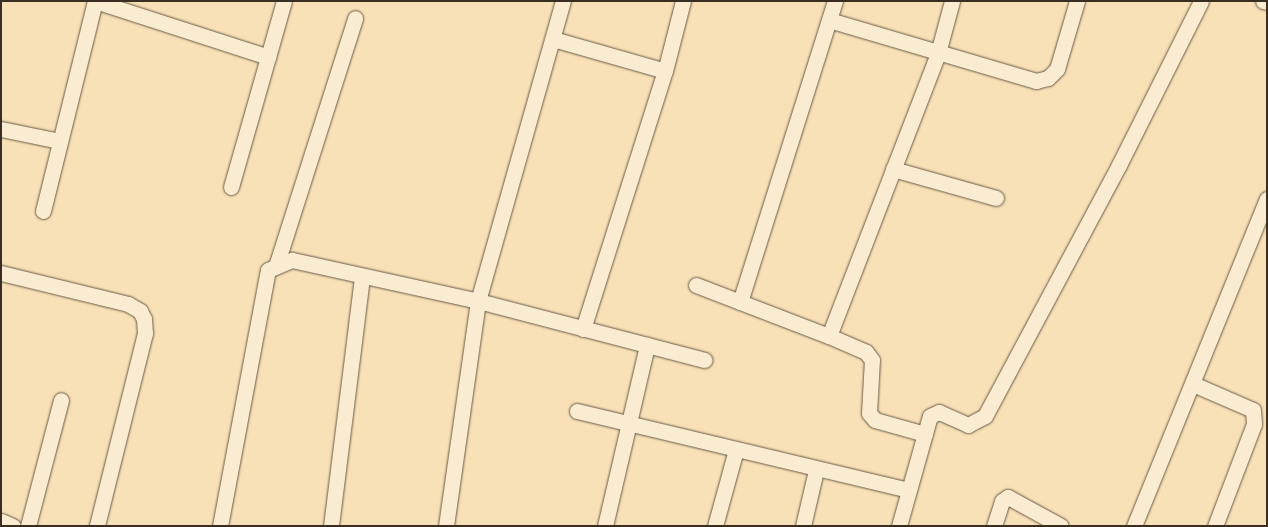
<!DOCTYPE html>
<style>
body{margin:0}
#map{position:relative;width:1268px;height:527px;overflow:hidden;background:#f8e1b6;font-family:Vollkorn,serif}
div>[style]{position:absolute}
.roads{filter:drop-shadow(0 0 1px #6a5a47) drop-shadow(0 0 1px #6a5a47)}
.minor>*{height:15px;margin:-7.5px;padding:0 7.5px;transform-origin:7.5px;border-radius:7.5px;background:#faecd0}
span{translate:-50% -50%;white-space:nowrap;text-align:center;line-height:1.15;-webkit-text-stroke:3px #faecd0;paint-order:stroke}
.frame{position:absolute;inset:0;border:2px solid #3a2d22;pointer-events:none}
</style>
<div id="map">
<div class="roads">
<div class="minor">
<i style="left:95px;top:1px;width:182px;rotate:17.9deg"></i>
<i style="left:1263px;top:1px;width:4px;rotate:14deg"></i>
<i style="left:829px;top:20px;width:216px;rotate:16.4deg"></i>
<i style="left:1036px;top:81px;width:12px;rotate:-14deg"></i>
<i style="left:1048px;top:78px;width:13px;rotate:-45deg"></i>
<i style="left:1057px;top:69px;width:71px;rotate:-73.6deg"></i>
<i style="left:553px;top:39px;width:116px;rotate:15.9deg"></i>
<i style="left:1px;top:129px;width:59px;rotate:11.7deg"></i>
<i style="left:893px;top:169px;width:107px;rotate:15.7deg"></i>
<i style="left:231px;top:187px;width:193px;rotate:-74.1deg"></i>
<i style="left:43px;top:211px;width:216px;rotate:-76.1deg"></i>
<i style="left:277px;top:263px;width:257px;rotate:-72.3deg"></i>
<i style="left:1px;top:273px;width:131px;rotate:13.7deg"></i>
<i style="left:128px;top:304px;width:14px;rotate:30deg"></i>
<i style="left:140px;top:311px;width:9px;rotate:63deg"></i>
<i style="left:144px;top:319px;width:14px;rotate:86deg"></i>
<i style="left:145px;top:333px;width:199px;rotate:104deg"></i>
<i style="left:696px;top:285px;width:142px;rotate:21deg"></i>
<i style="left:740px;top:302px;width:316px;rotate:-72.5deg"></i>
<i style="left:583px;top:329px;width:271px;rotate:-72.4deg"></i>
<i style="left:665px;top:71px;width:72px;rotate:-75.6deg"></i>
<i style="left:1193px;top:384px;width:65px;rotate:23.4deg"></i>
<i style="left:1253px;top:410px;width:14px;rotate:86deg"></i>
<i style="left:1254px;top:424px;width:109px;rotate:110.9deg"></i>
<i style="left:577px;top:411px;width:340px;rotate:13.4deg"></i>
<i style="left:925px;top:434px;width:52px;rotate:-164.4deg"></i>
<i style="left:875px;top:420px;width:9px;rotate:-131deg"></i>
<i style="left:869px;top:413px;width:53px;rotate:-86.8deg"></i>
<i style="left:872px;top:360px;width:10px;rotate:-127deg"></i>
<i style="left:866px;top:352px;width:40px;rotate:-156.6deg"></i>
<i style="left:829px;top:336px;width:303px;rotate:-68.9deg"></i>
<i style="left:938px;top:53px;width:54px;rotate:-74.9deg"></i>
<i style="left:1px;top:521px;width:13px;rotate:23deg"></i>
<i style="left:28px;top:526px;width:130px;rotate:-75.3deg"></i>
<i style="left:220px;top:526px;width:260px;rotate:-79.4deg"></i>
<i style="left:268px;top:270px;width:26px;rotate:-23deg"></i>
<i style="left:292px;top:260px;width:190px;rotate:12.4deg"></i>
<i style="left:478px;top:301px;width:312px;rotate:-74.2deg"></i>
<i style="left:331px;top:526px;width:252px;rotate:-82.9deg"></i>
<i style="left:446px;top:526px;width:227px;rotate:-81.9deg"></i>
<i style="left:478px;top:301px;width:234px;rotate:14.6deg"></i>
<i style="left:605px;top:526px;width:186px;rotate:-76.9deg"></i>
<i style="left:715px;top:526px;width:79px;rotate:-74.6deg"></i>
<i style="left:803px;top:526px;width:57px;rotate:-76.9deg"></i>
<i style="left:899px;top:526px;width:114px;rotate:-74.3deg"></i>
<i style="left:930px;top:416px;width:10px;rotate:-24deg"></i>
<i style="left:939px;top:412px;width:32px;rotate:24deg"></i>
<i style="left:968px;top:425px;width:19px;rotate:-28deg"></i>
<i style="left:985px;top:416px;width:285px;rotate:-61.9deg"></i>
<i style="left:1119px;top:165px;width:183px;rotate:-63.4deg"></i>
<i style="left:994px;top:526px;width:26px;rotate:-72deg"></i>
<i style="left:1002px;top:501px;width:7px;rotate:-34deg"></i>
<i style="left:1008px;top:497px;width:60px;rotate:28.7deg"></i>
<i style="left:1134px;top:526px;width:353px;rotate:-67.9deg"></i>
</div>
</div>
<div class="frame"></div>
</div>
